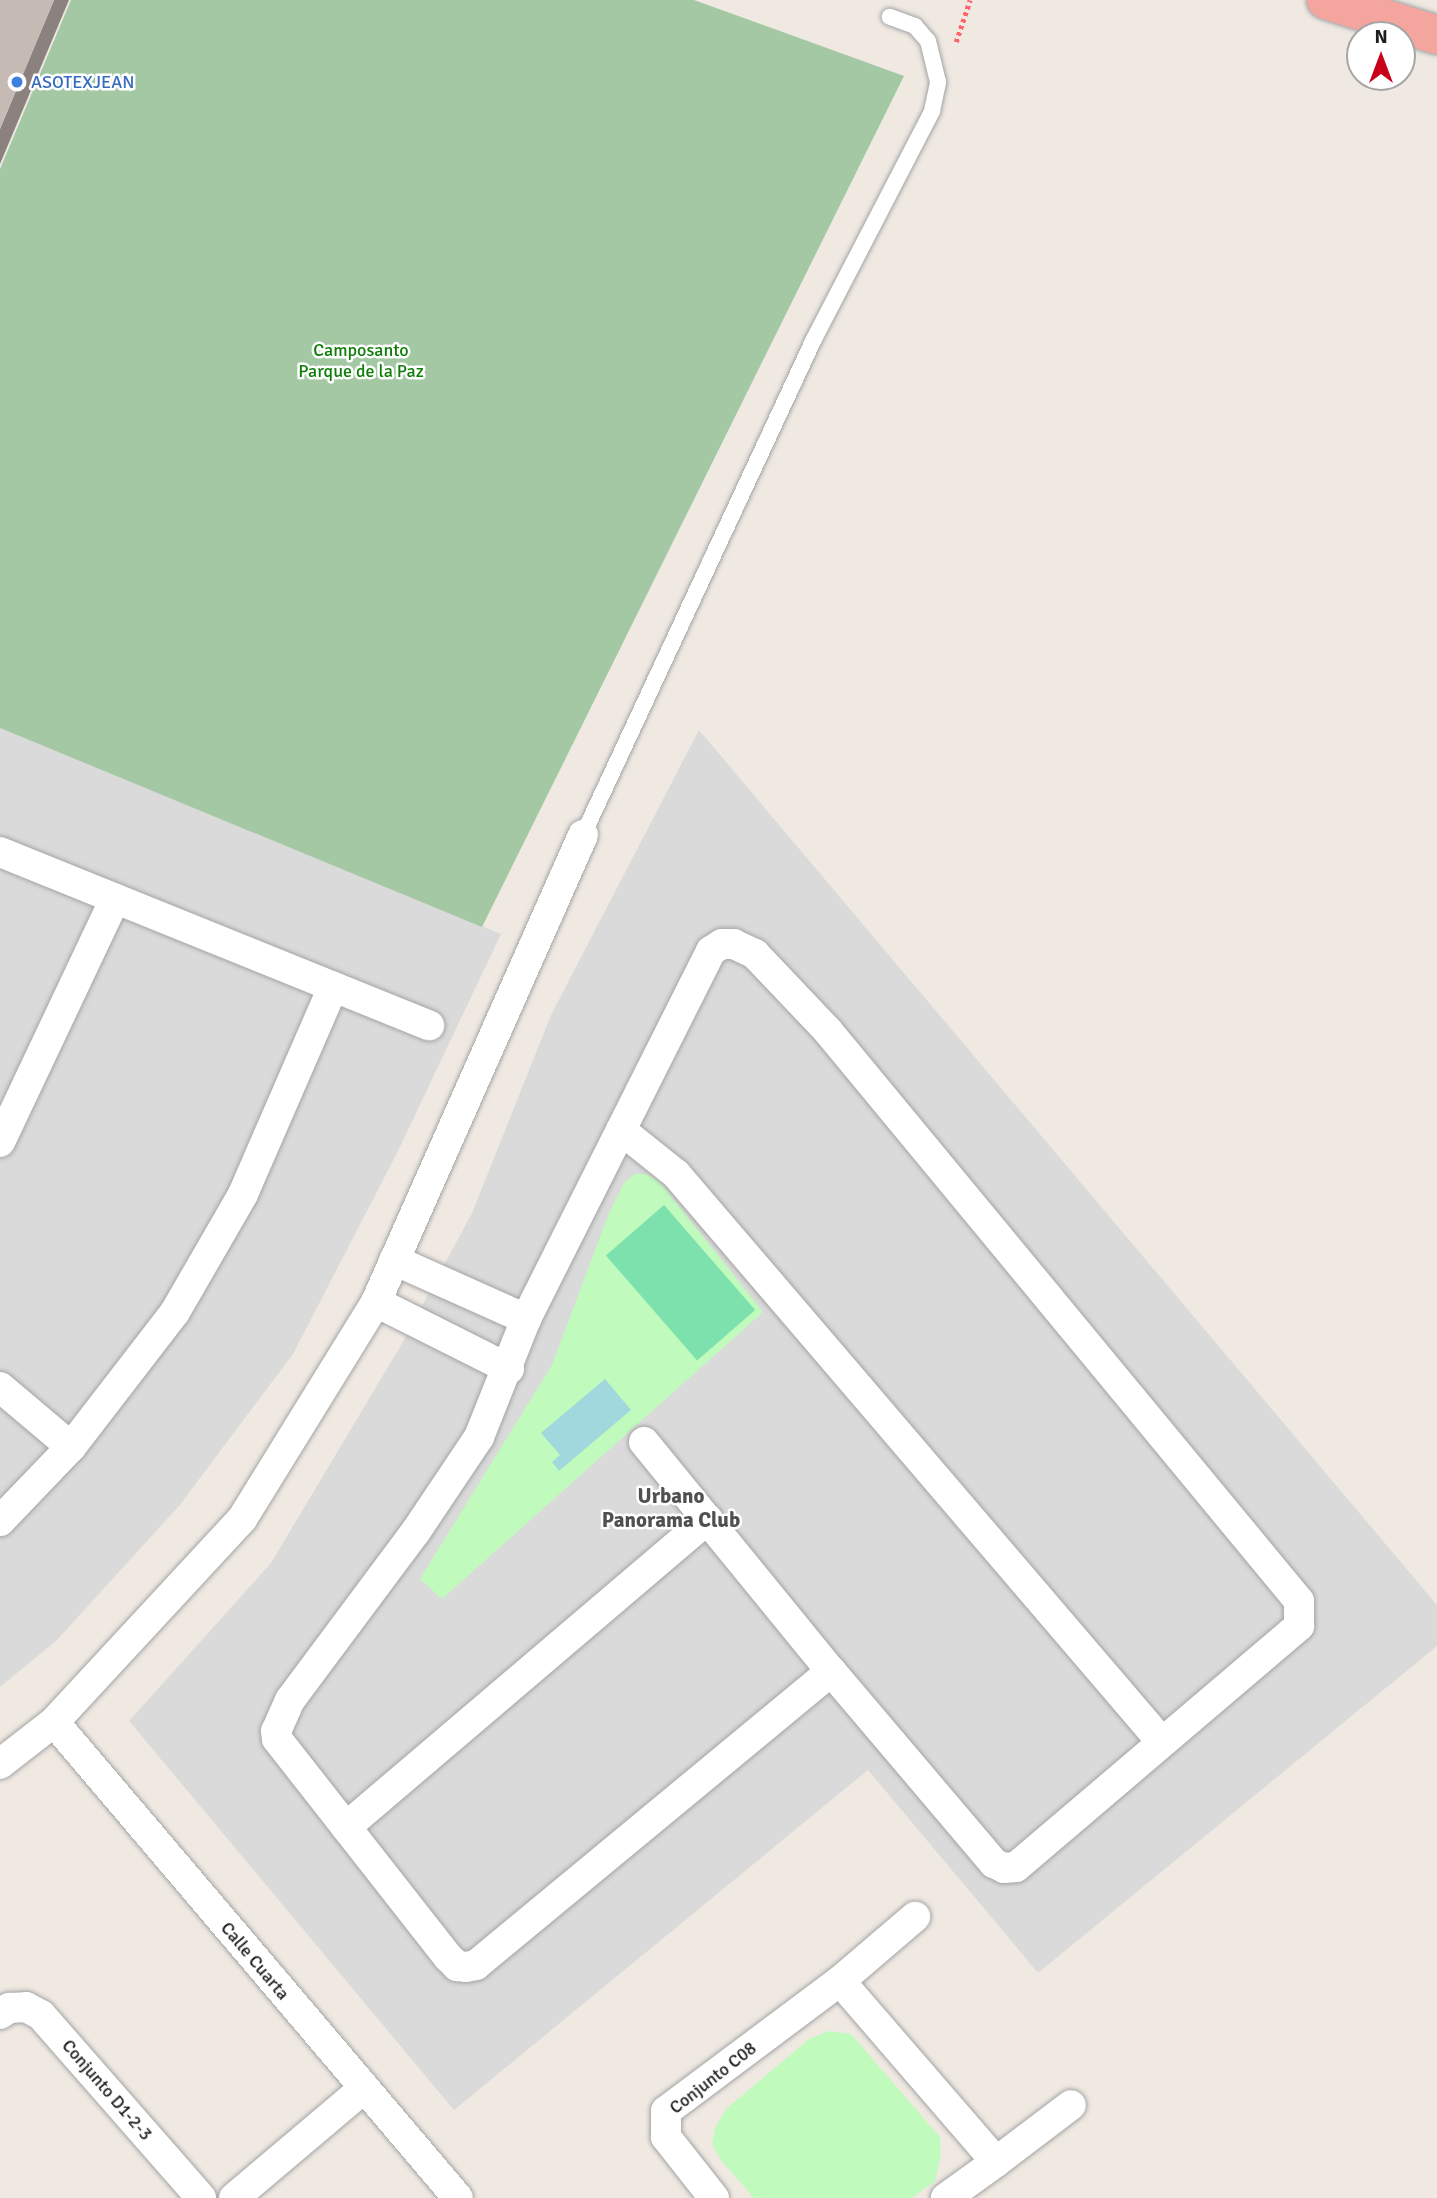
<!DOCTYPE html>
<style>
body{margin:0}
#map{position:relative;width:1437px;height:2198px;overflow:hidden;background:#efe9e2;font-family:Signika,sans-serif}
div>[style]{position:absolute}
.residential>*{inset:0;background:#dbdada}
.cemetery>*{inset:0;background:#a3c8a3}
.park>*{inset:0;background:#c0fbbd}
.pitch>*{inset:0;background:#7de1ad;transform-origin:0 0}
.water>*{inset:0;background:#a1d8de}
.path>*{height:4.5px;margin-top:-2.25px;transform-origin:0;background:repeating-linear-gradient(90deg,#fe6469 0 3.5px,transparent 0 7px)}
.roads{filter:drop-shadow(0 0 2px #a4a4a4) drop-shadow(0 0 2px #a4a4a4)}
.service>*{height:16px;margin:-8px;padding:0 8px;transform-origin:8px;border-radius:8px;background:#fff}
.minor>*{height:30px;margin:-15px;padding:0 15px;transform-origin:15px;border-radius:15px;background:#fff}
.trunk>*{height:38px;margin:-19px;padding:0 19px;transform-origin:19px;border-radius:19px;background:#f4a69e}
.shaded-wall>*{inset:0;background:#8b827f}
.building>*{inset:0;background:#c6bab5}
.dots>*{width:19px;height:19px;translate:-50% -50%;box-sizing:border-box;border:4px solid #fff;border-radius:50%}
span{translate:-50% -50%;white-space:nowrap;text-align:center;line-height:1.15;-webkit-text-stroke:5px #fff;paint-order:stroke}
.shop-label{font-size:18px;color:#366cbe}
.left{translate:0 -50%;text-align:left}
.park-label{font-size:18px;color:#0e7e08}
.street-label{font-size:18px;color:#1d1d1d}
.quarter-label{font-size:21px;color:#505050;font-weight:700}
.north{position:absolute;left:1346px;top:21px;width:70px;height:70px;box-sizing:border-box;background:#fff;border:2px solid #a5a5a5;border-radius:50%;rotate:0deg;font-size:19px;font-weight:700;line-height:28px;text-align:center;color:#1d1d1d}
.north::after{content:'';display:block;margin:auto;width:24px;height:32px;background:#ca001b;clip-path:polygon(50% 0,100% 100%,50% 72%,0 100%)}
</style>
<div id="map">
<div class="residential">
<i style="clip-path:polygon(0 728px,501px 934px,398px 1151px,293px 1354px,179px 1506px,56px 1641px,0 1687px)"></i>
<i style="clip-path:polygon(699px 730px,1437px 1605px,1437px 1646px,1038px 1973px,868px 1770px,454px 2110px,129px 1721px,271px 1563px,400px 1347px,472px 1213px,551px 1015px)"></i>
</div>
<div class="cemetery">
<i style="clip-path:polygon(71px 0,694px 0,904px 76px,482px 927px,0 728px,0 169px)"></i>
</div>
<div class="park">
<i style="clip-path:polygon(635px 1174px,646px 1174px,659px 1181px,763px 1312px,442px 1599px,420px 1579px,552px 1365px,609px 1213px,624px 1183px)"></i>
<i style="clip-path:polygon(829px 2031px,851px 2034px,940px 2137px,941px 2154px,935px 2181px,912px 2198px,754px 2198px,721px 2160px,712px 2144px,715px 2128px,726px 2109px,809px 2039px)"></i>
</div>
<div class="pitch">
<i style="left:664px;top:1205px;width:139px;height:77px;rotate:49deg"></i>
</div>
<div class="water">
<i style="clip-path:polygon(605px 1379px,631px 1410px,559px 1471px,552px 1462px,560px 1455px,541px 1433px)"></i>
</div>
<div class="path">
<i style="left:956px;top:42px;width:44px;rotate:-71.6deg"></i>
</div>
<div class="roads">
<div class="service">
<i style="left:583px;top:835px;width:547px;rotate:-65.03deg"></i>
<i style="left:814px;top:339px;width:257px;rotate:-62.6deg"></i>
<i style="left:932px;top:111px;width:30px;rotate:-78deg"></i>
<i style="left:938px;top:82px;width:42px;rotate:-103.7deg"></i>
<i style="left:928px;top:41px;width:20px;rotate:-131deg"></i>
<i style="left:915px;top:26px;width:27px;rotate:-160deg"></i>
</div>
<div class="minor">
<i style="left:0;top:852px;width:463px;rotate:22deg"></i>
<i style="left:621px;top:1130px;width:70px;rotate:38.7deg"></i>
<i style="left:676px;top:1174px;width:746px;rotate:49.46deg"></i>
<i style="left:0;top:1142px;width:269px;rotate:-64.7deg"></i>
<i style="left:394px;top:1260px;width:145px;rotate:24.1deg"></i>
<i style="left:376px;top:1302px;width:149px;rotate:26.7deg"></i>
<i style="left:0;top:1387px;width:93px;rotate:40.2deg"></i>
<i style="left:644px;top:1442px;width:296px;rotate:50.8deg"></i>
<i style="left:831px;top:1671px;width:252px;rotate:49.7deg"></i>
<i style="left:994px;top:1863px;width:11px;rotate:27deg"></i>
<i style="left:1004px;top:1868px;width:12px;rotate:-5deg"></i>
<i style="left:1016px;top:1867px;width:372px;rotate:-40.4deg"></i>
<i style="left:1299px;top:1626px;width:25px;rotate:-90deg"></i>
<i style="left:1299px;top:1601px;width:739px;rotate:-129.57deg"></i>
<i style="left:828px;top:1031px;width:106px;rotate:-133.5deg"></i>
<i style="left:755px;top:954px;width:23px;rotate:-155deg"></i>
<i style="left:734px;top:944px;width:12px;rotate:180deg"></i>
<i style="left:722px;top:944px;width:13px;rotate:148deg"></i>
<i style="left:711px;top:951px;width:412px;rotate:116.7deg"></i>
<i style="left:526px;top:1319px;width:127px;rotate:111.7deg"></i>
<i style="left:479px;top:1437px;width:113px;rotate:123.8deg"></i>
<i style="left:416px;top:1531px;width:211px;rotate:126.7deg"></i>
<i style="left:290px;top:1700px;width:34px;rotate:114deg"></i>
<i style="left:276px;top:1731px;width:8px;rotate:83deg"></i>
<i style="left:277px;top:1739px;width:277px;rotate:51.9deg"></i>
<i style="left:448px;top:1957px;width:13px;rotate:45deg"></i>
<i style="left:457px;top:1966px;width:9px;rotate:6deg"></i>
<i style="left:466px;top:1967px;width:10px;rotate:-11deg"></i>
<i style="left:476px;top:1965px;width:461px;rotate:-39.6deg"></i>
<i style="left:0;top:1521px;width:103px;rotate:-46.2deg"></i>
<i style="left:71px;top:1447px;width:170px;rotate:-52.4deg"></i>
<i style="left:175px;top:1312px;width:136px;rotate:-60deg"></i>
<i style="left:243px;top:1194px;width:226px;rotate:-66.5deg"></i>
<i style="left:54px;top:1722px;width:624px;rotate:49.68deg"></i>
<i style="left:0;top:1764px;width:68px;rotate:-37.9deg"></i>
<i style="left:54px;top:1722px;width:277px;rotate:-47.2deg"></i>
<i style="left:242px;top:1519px;width:255px;rotate:-58.3deg"></i>
<i style="left:376px;top:1302px;width:511px;rotate:-66.09deg"></i>
<i style="left:346px;top:1827px;width:475px;rotate:-40.4deg"></i>
<i style="left:840px;top:1981px;width:99px;rotate:-40.5deg"></i>
<i style="left:0;top:2014px;width:11px;rotate:-34deg"></i>
<i style="left:9px;top:2008px;width:17px;rotate:-3deg"></i>
<i style="left:26px;top:2007px;width:17px;rotate:28deg"></i>
<i style="left:41px;top:2015px;width:243px;rotate:48.8deg"></i>
<i style="left:996px;top:2162px;width:94px;rotate:-37.2deg"></i>
<i style="left:234px;top:2198px;width:169px;rotate:-40.2deg"></i>
<i style="left:714px;top:2198px;width:78px;rotate:-128.2deg"></i>
<i style="left:666px;top:2137px;width:26px;rotate:-90deg"></i>
<i style="left:666px;top:2111px;width:217px;rotate:-36.8deg"></i>
<i style="left:840px;top:1981px;width:239px;rotate:49.2deg"></i>
<i style="left:996px;top:2162px;width:62px;rotate:144.2deg"></i>
</div>
<div class="trunk">
<i style="left:1326px;top:0;width:116px;rotate:17.5deg"></i>
</div>
</div>
<div class="shaded-wall">
<i style="clip-path:polygon(54px 0,69px 0,0 164px,0 129px)"></i>
</div>
<div class="building">
<i style="clip-path:polygon(0 0,54px 0,0 129px)"></i>
</div>
<div class="dots">
<i style="left:17px;top:82px;background:#3f7fe0"></i>
</div>
<div class="shop-label">
<span class="left" style="left:31px;top:82px">ASOTEXJEAN</span>
</div>
<div class="park-label">
<span style="left:361px;top:361px">Camposanto<br>Parque de la Paz</span>
</div>
<div class="street-label">
<span style="left:255px;top:1961px;rotate:50deg">Calle Cuarta</span>
<span style="left:713px;top:2078px;rotate:-38deg">Conjunto C08</span>
<span style="left:107px;top:2090px;rotate:49deg">Conjunto D1-2-3</span>
</div>
<div class="quarter-label">
<span style="left:671px;top:1508px">Urbano<br>Panorama Club</span>
</div>
<div class="north">N</div>
</div>
